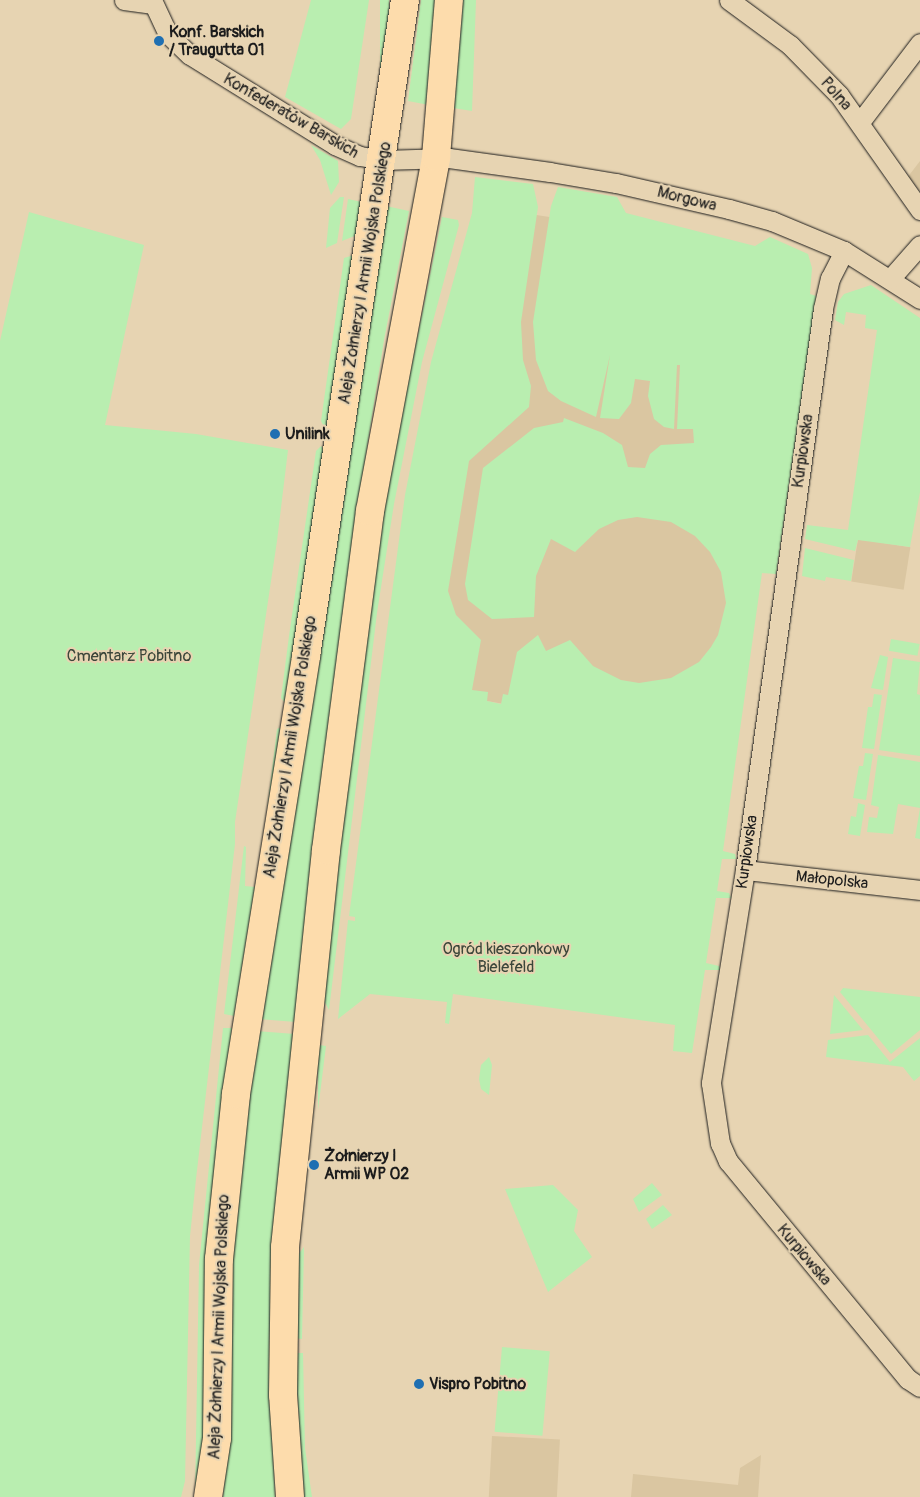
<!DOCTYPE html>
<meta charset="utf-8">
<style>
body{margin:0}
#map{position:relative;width:920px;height:1497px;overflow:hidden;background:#e7d4b2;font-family:Pangolin,sans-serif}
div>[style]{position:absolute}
.built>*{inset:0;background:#dac6a1;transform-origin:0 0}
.green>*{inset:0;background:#b9eeb0;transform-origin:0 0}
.roads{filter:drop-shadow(0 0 1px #1c1c1c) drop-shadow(0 0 1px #1c1c1c)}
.minor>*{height:19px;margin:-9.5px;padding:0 9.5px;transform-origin:9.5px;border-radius:9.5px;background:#e7d4b2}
.primary>*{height:28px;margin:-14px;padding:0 14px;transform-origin:14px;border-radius:14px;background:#fddcac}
.dots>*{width:14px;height:14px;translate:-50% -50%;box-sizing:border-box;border:2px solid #e7d4b2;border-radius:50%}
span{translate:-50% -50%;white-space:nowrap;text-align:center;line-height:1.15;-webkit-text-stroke:4px #e7d4b2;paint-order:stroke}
.poi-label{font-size:16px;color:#1c1c1c;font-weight:700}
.left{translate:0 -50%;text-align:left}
.street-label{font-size:16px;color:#1c1c1c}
.park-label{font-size:16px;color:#3b463a}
</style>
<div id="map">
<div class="built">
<i style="clip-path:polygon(920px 161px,920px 191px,907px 178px)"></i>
<i style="clip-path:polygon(530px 214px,788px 254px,733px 744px,418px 689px,464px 399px)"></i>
<i style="left:858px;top:539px;width:53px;height:43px;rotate:9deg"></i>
<i style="left:492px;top:1436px;width:68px;height:61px;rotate:3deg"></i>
<i style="clip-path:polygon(761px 1455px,758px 1497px,631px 1497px,633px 1474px,738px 1485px,740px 1468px)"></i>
</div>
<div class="green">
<i style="clip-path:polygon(311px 0,369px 0,351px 119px,341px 129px,285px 97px)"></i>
<i style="left:380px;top:0;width:9px;height:98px"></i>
<i style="clip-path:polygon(421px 0,437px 0,429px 105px,408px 101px)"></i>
<i style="clip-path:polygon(460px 0,476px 0,472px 111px,453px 108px)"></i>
<i style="clip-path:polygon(311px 145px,338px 161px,339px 182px,331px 195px,320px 160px)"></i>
<i style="clip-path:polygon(475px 177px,533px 184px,538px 207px,521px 322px,523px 360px,531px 386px,529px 407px,469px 461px,448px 591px,456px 615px,481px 640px,472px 690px,488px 692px,487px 701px,501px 704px,503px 694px,508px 695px,517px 652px,538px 635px,546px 651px,570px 640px,593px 666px,621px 680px,639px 683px,671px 678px,699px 662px,711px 647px,718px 635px,726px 603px,721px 572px,710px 552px,695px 536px,671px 522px,637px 517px,618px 520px,599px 529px,575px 552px,551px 539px,536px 576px,534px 617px,492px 619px,468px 600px,465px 584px,483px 468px,534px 428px,563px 422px,564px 418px,603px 433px,622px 445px,628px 467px,645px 468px,650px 454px,661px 445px,694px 443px,693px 429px,677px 429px,680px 365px,677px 365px,674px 429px,664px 427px,654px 419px,648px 396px,650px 381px,635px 379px,631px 403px,619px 419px,600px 418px,610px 355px,596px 417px,561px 401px,548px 391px,536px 360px,533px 322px,551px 206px,558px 187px,617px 197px,626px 213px,755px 246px,770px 237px,808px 254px,812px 268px,810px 294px,816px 296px,776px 574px,762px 573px,723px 851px,735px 854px,736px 859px,722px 859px,717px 891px,729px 893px,731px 898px,716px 898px,706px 963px,719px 966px,720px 970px,705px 970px,692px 1053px,673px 1051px,675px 1025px,453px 994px,449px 1024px,445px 1023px,447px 1002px,370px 994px,338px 1019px,348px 920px,355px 921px,355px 917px,349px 916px,405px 495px,431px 362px,472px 213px)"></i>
<i style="clip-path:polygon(340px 197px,344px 197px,337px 243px,326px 248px,330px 208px)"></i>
<i style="clip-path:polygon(348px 199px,362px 202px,357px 235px,342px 241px)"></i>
<i style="clip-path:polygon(386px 206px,409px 211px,384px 340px,356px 517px,296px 1022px,258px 1019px)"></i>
<i style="clip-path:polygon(29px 212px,144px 245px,105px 425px,196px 434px,288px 450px,277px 541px,235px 822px,235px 844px,196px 1179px,190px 1236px,185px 1481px,181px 1497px,0 1497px,0 341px)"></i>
<i style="clip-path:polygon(442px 217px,458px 220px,459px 225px,422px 362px,394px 504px,377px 613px,329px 1010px,324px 1001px,355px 708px,388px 480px)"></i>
<i style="clip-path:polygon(354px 255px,327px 425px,323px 425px,321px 421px,344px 258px)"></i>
<i style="clip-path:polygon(871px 285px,920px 318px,920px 492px,910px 547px,858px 540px,855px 551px,805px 539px,807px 525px,848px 530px,877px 330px,865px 328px,866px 315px,846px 312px,844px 325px,835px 320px,838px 302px,844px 294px)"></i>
<i style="clip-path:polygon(321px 446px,325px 450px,285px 703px,281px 698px,289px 636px,316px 451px)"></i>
<i style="clip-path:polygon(805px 548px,854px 560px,851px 581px,826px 577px,825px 581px,802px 576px)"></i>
<i style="left:891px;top:639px;width:29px;height:12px;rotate:10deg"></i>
<i style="clip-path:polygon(880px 655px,888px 657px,883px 690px,871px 688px)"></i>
<i style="clip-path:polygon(893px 658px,920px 662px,917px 694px,920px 695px,920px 756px,879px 750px)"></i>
<i style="clip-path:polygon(874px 694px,882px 695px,874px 749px,862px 748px,868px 707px,872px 707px)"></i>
<i style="clip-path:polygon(281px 727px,282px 728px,267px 811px,277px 729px)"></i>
<i style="clip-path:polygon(865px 753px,873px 754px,866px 800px,853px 798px,859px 766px,863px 766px)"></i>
<i style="clip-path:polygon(878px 755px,920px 762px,920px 839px,915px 838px,920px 808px,898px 804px,893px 834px,867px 832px,869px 817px,877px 818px,879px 807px,871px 805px)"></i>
<i style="clip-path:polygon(858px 803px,865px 805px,860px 836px,848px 834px,851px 816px,856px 817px)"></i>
<i style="clip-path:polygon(244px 846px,246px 847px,245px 886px,255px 887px,234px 1016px,224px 1014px)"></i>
<i style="clip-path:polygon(843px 988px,920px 997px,920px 1030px,891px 1054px,840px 992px)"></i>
<i style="clip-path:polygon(834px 995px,863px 1030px,830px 1034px)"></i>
<i style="clip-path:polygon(223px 1028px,232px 1028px,209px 1225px,204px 1436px,195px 1497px,199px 1265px)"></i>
<i style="clip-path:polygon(256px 1031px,295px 1034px,270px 1379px,275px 1497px,223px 1497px,229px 1439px,231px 1261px)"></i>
<i style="clip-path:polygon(868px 1035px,890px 1062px,920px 1038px,920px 1076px,914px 1081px,903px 1067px,826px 1057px,828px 1040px)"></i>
<i style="clip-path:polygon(319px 1045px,326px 1046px,318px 1110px,318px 1065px)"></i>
<i style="clip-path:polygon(489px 1057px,492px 1065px,489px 1095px,481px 1089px,479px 1079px,481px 1065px)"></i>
<i style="clip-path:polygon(652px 1183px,662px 1195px,639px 1212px,633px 1199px)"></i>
<i style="clip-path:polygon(553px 1185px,578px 1210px,574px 1231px,592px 1257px,548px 1292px,505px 1189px)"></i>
<i style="clip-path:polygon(663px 1205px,672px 1215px,652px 1229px,646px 1219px)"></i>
<i style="clip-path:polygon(304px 1247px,302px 1339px,295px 1338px,298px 1255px)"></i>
<i style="left:502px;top:1347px;width:48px;height:85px;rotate:5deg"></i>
<i style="clip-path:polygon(295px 1353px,303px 1353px,305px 1448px,312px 1497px,304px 1497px,303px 1492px)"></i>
</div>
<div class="roads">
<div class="minor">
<i style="left:124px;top:0;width:28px;rotate:8deg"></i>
<i style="left:152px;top:0;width:38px;rotate:65deg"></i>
<i style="left:168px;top:34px;width:30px;rotate:44deg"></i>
<i style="left:190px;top:55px;width:171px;rotate:31.8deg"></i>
<i style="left:335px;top:145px;width:27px;rotate:24deg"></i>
<i style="left:360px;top:156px;width:22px;rotate:10deg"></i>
<i style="left:382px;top:160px;width:67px;rotate:-1.7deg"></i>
<i style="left:449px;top:158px;width:102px;rotate:7.9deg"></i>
<i style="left:550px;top:172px;width:67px;rotate:9.5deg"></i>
<i style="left:616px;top:183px;width:116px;rotate:13deg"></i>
<i style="left:729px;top:209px;width:45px;rotate:15.6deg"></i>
<i style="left:772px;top:221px;width:78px;rotate:22.6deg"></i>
<i style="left:844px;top:251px;width:90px;rotate:32.3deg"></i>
<i style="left:729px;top:0;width:76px;rotate:36.4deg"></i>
<i style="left:790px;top:45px;width:70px;rotate:45.6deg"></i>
<i style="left:839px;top:95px;width:141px;rotate:54.8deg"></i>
<i style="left:860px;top:122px;width:99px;rotate:-52.8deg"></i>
<i style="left:844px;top:251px;width:30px;rotate:117deg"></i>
<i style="left:830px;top:278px;width:32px;rotate:103deg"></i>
<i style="left:823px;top:309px;width:566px;rotate:97.92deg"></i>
<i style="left:745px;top:870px;width:216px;rotate:99.1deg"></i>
<i style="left:711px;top:1083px;width:61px;rotate:81.5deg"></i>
<i style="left:720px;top:1143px;width:20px;rotate:66deg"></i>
<i style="left:728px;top:1161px;width:283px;rotate:50.5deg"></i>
<i style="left:908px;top:1379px;width:14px;rotate:34deg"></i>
<i style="left:890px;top:279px;width:45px;rotate:-48.6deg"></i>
<i style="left:745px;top:870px;width:176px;rotate:6.5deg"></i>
</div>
<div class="primary">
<i style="left:208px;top:1497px;width:60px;rotate:-81.3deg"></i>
<i style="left:217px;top:1438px;width:179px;rotate:-89.4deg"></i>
<i style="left:219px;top:1259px;width:166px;rotate:-84.1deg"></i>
<i style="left:236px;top:1094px;width:444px;rotate:-80.9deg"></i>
<i style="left:306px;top:656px;width:663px;rotate:-81.42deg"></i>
<i style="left:290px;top:1497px;width:102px;rotate:-93.9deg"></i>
<i style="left:283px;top:1395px;width:148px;rotate:-89.2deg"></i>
<i style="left:285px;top:1247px;width:399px;rotate:-84.1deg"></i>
<i style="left:326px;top:850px;width:342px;rotate:-82.6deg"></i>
<i style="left:370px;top:511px;width:360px;rotate:-79.4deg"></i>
<i style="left:436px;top:157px;width:158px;rotate:-85.3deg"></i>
</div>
</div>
<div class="dots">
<i style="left:159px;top:41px;background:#1f6fb2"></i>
<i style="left:275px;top:434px;background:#1f6fb2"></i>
<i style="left:314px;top:1165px;background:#1f6fb2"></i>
<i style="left:419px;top:1384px;background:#1f6fb2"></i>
</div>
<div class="poi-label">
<span class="left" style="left:169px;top:41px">Konf. Barskich<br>/ Traugutta 01</span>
<span class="left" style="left:285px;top:434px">Unilink</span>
<span class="left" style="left:324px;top:1165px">Żołnierzy I<br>Armii WP 02</span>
<span class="left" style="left:429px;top:1384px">Vispro Pobitno</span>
</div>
<div class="street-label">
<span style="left:836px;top:94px;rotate:49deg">Polna</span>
<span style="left:291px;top:116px;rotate:30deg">Konfederatów Barskich</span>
<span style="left:687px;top:199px;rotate:14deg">Morgowa</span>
<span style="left:365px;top:273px;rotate:-81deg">Aleja Żołnierzy I Armii Wojska Polskiego</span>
<span style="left:803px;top:451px;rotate:-82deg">Kurpiowska</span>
<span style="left:290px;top:747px;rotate:-81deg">Aleja Żołnierzy I Armii Wojska Polskiego</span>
<span style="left:747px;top:852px;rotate:-82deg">Kurpiowska</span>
<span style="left:832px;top:880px;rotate:6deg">Małopolska</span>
<span style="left:804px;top:1255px;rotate:50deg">Kurpiowska</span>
<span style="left:219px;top:1327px;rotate:-88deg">Aleja Żołnierzy I Armii Wojska Polskiego</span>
</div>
<div class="park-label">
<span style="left:129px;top:656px">Cmentarz Pobitno</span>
<span style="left:506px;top:958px">Ogród kieszonkowy<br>Bielefeld</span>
</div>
</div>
